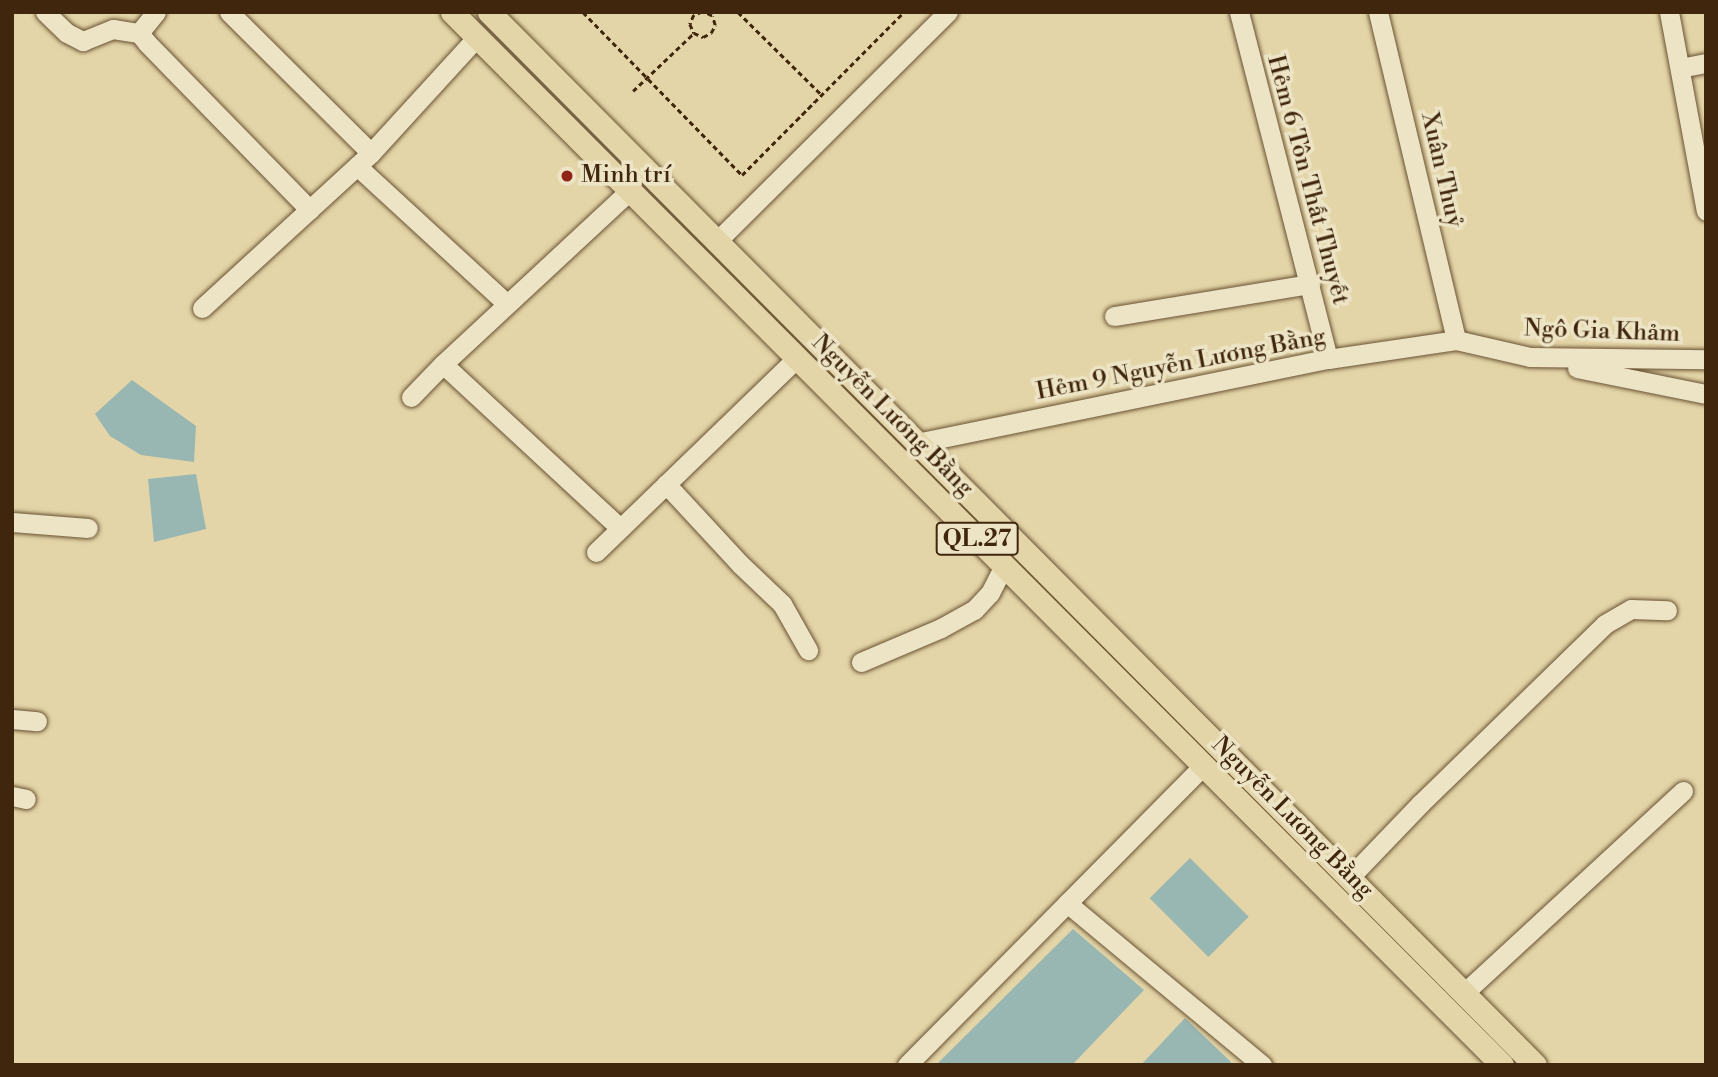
<!DOCTYPE html>
<meta charset="utf-8">
<style>
body{margin:0}
#map{position:relative;width:1718px;height:1077px;overflow:hidden;background:#e4d5a8;font-family:"Libre Bodoni",serif}
div>[style]{position:absolute}
.water>*{inset:0;background:#98b6b2;transform-origin:0 0}
.path>*{height:2.5px;margin-top:-1.25px;transform-origin:0;background:repeating-linear-gradient(90deg,#40260c 0 5px,transparent 0 8.5px)}
.roads{filter:drop-shadow(0 0 2px #695233) drop-shadow(0 0 2px #695233)}
.minor>*{height:19px;margin:-9.5px;padding:0 9.5px;transform-origin:9.5px;border-radius:9.5px;background:#ede4c6}
.major>*{height:23px;margin:-11.5px;padding:0 11.5px;transform-origin:11.5px;border-radius:11.5px;background:#e4d5a8}
.dots>*{width:19px;height:19px;translate:-50% -50%;box-sizing:border-box;border:4px solid #ede4c6;border-radius:50%}
span{translate:-50% -50%;white-space:nowrap;text-align:center;line-height:1.15;-webkit-text-stroke:7px #ede4c6;paint-order:stroke}
.shield-label span{padding:2px 5px;background:#ede4c6;border:2px solid;border-radius:5px;-webkit-text-stroke-width:0}
.shield-label{font-size:23px;color:#40260c;font-weight:700}
.street-label{font-size:24px;color:#40260c}
.poi-label{font-size:24px;color:#40260c}
.left{translate:0 -50%;text-align:left}
.frame{position:absolute;inset:0;border:14px solid #40260c;pointer-events:none}
</style>
<div id="map">
<div class="water">
<i style="clip-path:polygon(132px 380px,196px 426px,194px 462px,141px 455px,110px 436px,95px 414px)"></i>
<i style="clip-path:polygon(196px 474px,206px 529px,154px 542px,148px 479px)"></i>
<i style="left:1190px;top:858px;width:83px;height:57px;rotate:45deg"></i>
<i style="clip-path:polygon(1073px 929px,1144px 990px,1072px 1065px,936px 1065px)"></i>
<i style="clip-path:polygon(1185px 1018px,1231px 1062px,1229px 1065px,1141px 1065px)"></i>
</div>
<div class="path">
<i style="left:583px;top:12px;width:228px;rotate:45.7deg"></i>
<i style="left:742px;top:175px;width:230px;rotate:-45.2deg"></i>
<i style="left:702px;top:12px;width:9px;rotate:159deg"></i>
<i style="left:694px;top:15px;width:10px;rotate:114deg"></i>
<i style="left:690px;top:24px;width:10px;rotate:66deg"></i>
<i style="left:694px;top:33px;width:10px;rotate:24deg"></i>
<i style="left:703px;top:37px;width:9px;rotate:-27deg"></i>
<i style="left:711px;top:33px;width:9px;rotate:-63deg"></i>
<i style="left:715px;top:25px;width:9px;rotate:-108deg"></i>
<i style="left:712px;top:16px;width:9px;rotate:-153deg"></i>
<i style="left:738px;top:12px;width:118px;rotate:44.7deg"></i>
<i style="left:633px;top:91px;width:84px;rotate:-43.6deg"></i>
</div>
<div class="roads">
<div class="minor">
<i style="left:45px;top:12px;width:30px;rotate:44deg"></i>
<i style="left:67px;top:33px;width:18px;rotate:27deg"></i>
<i style="left:83px;top:41px;width:32px;rotate:-22deg"></i>
<i style="left:113px;top:29px;width:26px;rotate:9deg"></i>
<i style="left:156px;top:12px;width:27px;rotate:129deg"></i>
<i style="left:139px;top:33px;width:13px;rotate:51deg"></i>
<i style="left:147px;top:43px;width:233px;rotate:45.7deg"></i>
<i style="left:229px;top:12px;width:200px;rotate:44.8deg"></i>
<i style="left:1239px;top:12px;width:358px;rotate:75.6deg"></i>
<i style="left:1378px;top:12px;width:337px;rotate:76.6deg"></i>
<i style="left:1669px;top:12px;width:202px;rotate:79.5deg"></i>
<i style="left:1680px;top:68px;width:26px;rotate:-11deg"></i>
<i style="left:357px;top:166px;width:202px;rotate:42.6deg"></i>
<i style="left:716px;top:242px;width:327px;rotate:-44.8deg"></i>
<i style="left:202px;top:308px;width:229px;rotate:-42.5deg"></i>
<i style="left:371px;top:153px;width:157px;rotate:-47.6deg"></i>
<i style="left:1114px;top:316px;width:199px;rotate:-9.3deg"></i>
<i style="left:1577px;top:368px;width:132px;rotate:11.4deg"></i>
<i style="left:411px;top:397px;width:46px;rotate:-45.9deg"></i>
<i style="left:917px;top:443px;width:419px;rotate:-11.6deg"></i>
<i style="left:1328px;top:359px;width:129px;rotate:-8.4deg"></i>
<i style="left:1456px;top:340px;width:76px;rotate:12.9deg"></i>
<i style="left:1530px;top:357px;width:176px;rotate:0.7deg"></i>
<i style="left:666px;top:484px;width:109px;rotate:47.2deg"></i>
<i style="left:740px;top:564px;width:58px;rotate:43.6deg"></i>
<i style="left:782px;top:604px;width:53px;rotate:60.5deg"></i>
<i style="left:12px;top:522px;width:76px;rotate:4.5deg"></i>
<i style="left:620px;top:528px;width:241px;rotate:-137.2deg"></i>
<i style="left:443px;top:364px;width:255px;rotate:-42.9deg"></i>
<i style="left:596px;top:552px;width:279px;rotate:-44deg"></i>
<i style="left:861px;top:662px;width:87px;rotate:-23deg"></i>
<i style="left:941px;top:628px;width:38px;rotate:-29deg"></i>
<i style="left:974px;top:610px;width:23px;rotate:-47deg"></i>
<i style="left:990px;top:593px;width:30px;rotate:-63deg"></i>
<i style="left:12px;top:719px;width:25px;rotate:5deg"></i>
<i style="left:12px;top:796px;width:14px;rotate:12deg"></i>
<i style="left:1349px;top:878px;width:103px;rotate:-46.2deg"></i>
<i style="left:1420px;top:804px;width:258px;rotate:-44.2deg"></i>
<i style="left:1605px;top:624px;width:30px;rotate:-30deg"></i>
<i style="left:1631px;top:609px;width:36px;rotate:2deg"></i>
<i style="left:1067px;top:903px;width:254px;rotate:39.7deg"></i>
<i style="left:1464px;top:993px;width:298px;rotate:-42.7deg"></i>
<i style="left:907px;top:1065px;width:421px;rotate:-45.3deg"></i>
</div>
<div class="major">
<i style="left:452px;top:12px;width:1487px;rotate:45.08deg"></i>
<i style="left:489px;top:12px;width:1484px;rotate:45.19deg"></i>
</div>
</div>
<div class="dots">
<i style="left:567px;top:176px;background:#8f2418"></i>
</div>
<div class="shield-label">
<span style="left:977px;top:539px">QL.27</span>
</div>
<div class="street-label">
<span style="left:1441px;top:170px;rotate:77deg">Xuân Thuỷ</span>
<span style="left:1307px;top:180px;rotate:75deg">Hẻm 6 Tôn Thất Thuyết</span>
<span style="left:1602px;top:332px;rotate:2deg">Ngô Gia Khảm</span>
<span style="left:1181px;top:365px;rotate:-11deg">Hẻm 9 Nguyễn Lương Bằng</span>
<span style="left:892px;top:416px;rotate:45deg">Nguyễn Lương Bằng</span>
<span style="left:1292px;top:818px;rotate:45deg">Nguyễn Lương Bằng</span>
</div>
<div class="poi-label">
<span class="left" style="left:581px;top:176px">Minh trí</span>
</div>
<div class="frame"></div>
</div>
